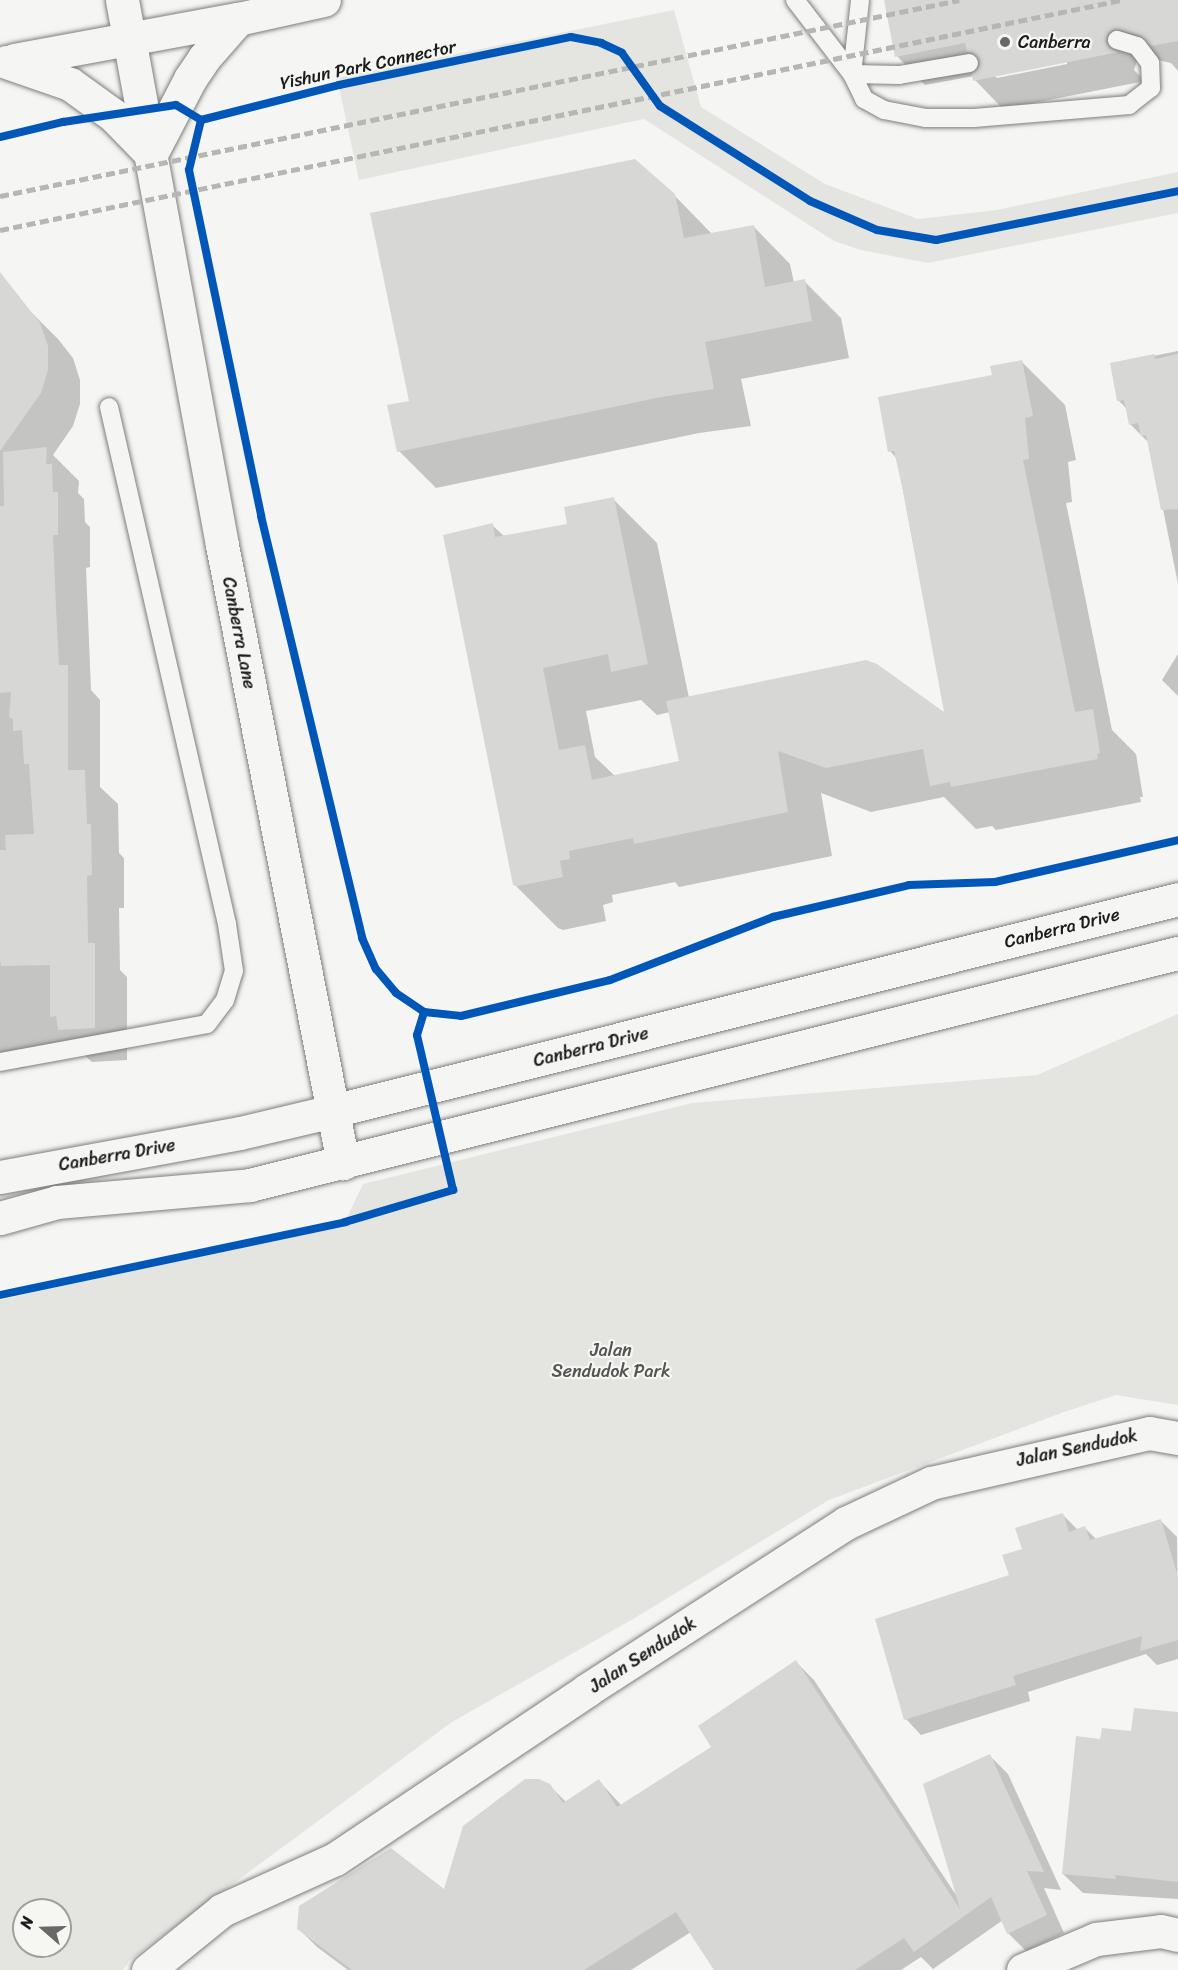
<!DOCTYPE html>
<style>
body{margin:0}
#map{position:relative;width:1178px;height:1970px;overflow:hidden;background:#f5f5f3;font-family:Sriracha,sans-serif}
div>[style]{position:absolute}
.green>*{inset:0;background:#e4e4e1}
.shadow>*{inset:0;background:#0003}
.building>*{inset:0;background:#d7d7d6}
.roads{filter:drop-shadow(0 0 2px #7e7e7d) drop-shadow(0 0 2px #7e7e7d)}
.lane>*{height:18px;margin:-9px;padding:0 9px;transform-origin:9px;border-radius:9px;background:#f5f5f3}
.street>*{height:33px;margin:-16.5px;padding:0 16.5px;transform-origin:16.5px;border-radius:16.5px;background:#f5f5f3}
.primary>*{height:33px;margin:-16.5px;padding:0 16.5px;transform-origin:16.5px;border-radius:16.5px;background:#f5f5f3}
.rail>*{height:4.5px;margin-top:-2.25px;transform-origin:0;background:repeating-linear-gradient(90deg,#b6b6b5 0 9px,transparent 0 13.5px)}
.cycleway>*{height:8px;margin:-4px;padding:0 4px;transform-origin:4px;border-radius:4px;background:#0057b8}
.dots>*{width:16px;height:16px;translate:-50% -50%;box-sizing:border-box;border:3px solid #f6f6f2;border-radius:50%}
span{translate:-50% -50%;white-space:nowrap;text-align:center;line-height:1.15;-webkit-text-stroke:4.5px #f6f6f2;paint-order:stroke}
.poi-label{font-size:18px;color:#1c1c1c}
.left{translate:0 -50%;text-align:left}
.street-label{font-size:18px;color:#1c1c1c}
.park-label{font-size:18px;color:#545453}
.north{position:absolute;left:12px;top:1898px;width:60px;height:60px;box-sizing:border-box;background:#f6f6f2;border:2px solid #9f9f9c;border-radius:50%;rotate:290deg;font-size:16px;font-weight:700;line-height:24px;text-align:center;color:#1c1c1c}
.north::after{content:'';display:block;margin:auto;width:21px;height:27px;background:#686867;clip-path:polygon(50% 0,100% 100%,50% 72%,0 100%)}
</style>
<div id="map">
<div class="green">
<i style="clip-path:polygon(674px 10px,701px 107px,825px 184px,918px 219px,997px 210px,1178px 172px,1178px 213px,928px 263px,861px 250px,834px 241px,644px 119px,359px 180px,337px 78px)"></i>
<i style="clip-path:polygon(evenodd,1178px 1014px,1178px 1405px,1116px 1395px,1064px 1412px,829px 1500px,633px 1619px,452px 1722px,130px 1960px,123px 1970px,0 1970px,0 1300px,345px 1222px,363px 1184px,692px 1103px,1037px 1075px,1178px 1014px,24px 1910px,60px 1910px,60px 1946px,24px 1946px,24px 1910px)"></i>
</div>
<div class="shadow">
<i style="clip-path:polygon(evenodd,886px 0,1178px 0,1178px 71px,1171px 63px,1144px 57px,1137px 61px,1134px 70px,1145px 81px,1003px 109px,975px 80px,974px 76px,925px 85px,897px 56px,886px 0,1067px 61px,1067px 64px,997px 78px,994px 75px,1067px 61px)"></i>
<i style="clip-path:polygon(674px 195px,712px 234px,753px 226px,790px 264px,794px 283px,804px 281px,841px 318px,849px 358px,741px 379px,751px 426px,699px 433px,436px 488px,399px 451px,410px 403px)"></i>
<i style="clip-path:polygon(0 291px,24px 305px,58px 339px,73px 358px,80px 380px,80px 404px,73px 426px,53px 455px,79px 481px,78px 493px,84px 499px,85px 522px,90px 527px,90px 567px,86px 568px,91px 690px,100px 700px,100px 787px,118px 804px,119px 853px,124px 858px,124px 908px,119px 908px,120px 970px,127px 977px,127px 1060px,92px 1062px,82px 1053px,24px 1053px,25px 1068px,0 1069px)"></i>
<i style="clip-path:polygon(1178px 351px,1178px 584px,1150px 444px,1130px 424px,1127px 409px,1119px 401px,1112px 364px)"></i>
<i style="clip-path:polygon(evenodd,1021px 361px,1065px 405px,1076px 460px,1068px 462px,1072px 502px,1066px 503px,1112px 730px,1136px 754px,1143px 797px,1140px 797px,1141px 802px,996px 830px,992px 826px,976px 829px,944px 797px,871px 812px,821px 793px,832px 856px,679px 887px,675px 882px,612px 895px,613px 902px,603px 905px,606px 921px,563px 930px,558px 928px,514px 884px,492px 525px,505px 537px,569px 525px,613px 499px,657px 543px,689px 698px,946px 716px,897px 459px,890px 451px,993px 376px,1021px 361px,641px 700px,657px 715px,670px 712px,681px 763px,615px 776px,595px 757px,586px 711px,641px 700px)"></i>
<i style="clip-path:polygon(1178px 654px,1178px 696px,1162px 680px)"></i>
<i style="clip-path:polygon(1062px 1514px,1078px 1530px,1085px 1528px,1097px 1540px,1161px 1521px,1177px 1537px,1178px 1659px,1157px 1665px,1146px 1654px,1028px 1692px,1030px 1701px,921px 1735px,906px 1719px,1011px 1576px,1024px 1550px)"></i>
<i style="clip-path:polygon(796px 1662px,814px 1680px,958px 1898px,990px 1756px,1008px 1774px,1061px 1890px,1044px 1888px,1064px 1933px,1026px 1951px,1008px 1933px,1003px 1920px,933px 1969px,921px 1957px,901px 1970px,716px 1970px,691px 1932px,631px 1970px,348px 1970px,317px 1947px,298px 1928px,445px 1892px,549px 1785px,566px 1802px,599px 1781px,622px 1806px,713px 1747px)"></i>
<i style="clip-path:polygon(1178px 1714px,1178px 1899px,1083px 1893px,1063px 1874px,1102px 1741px,1133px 1733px)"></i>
</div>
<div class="building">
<i style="clip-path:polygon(884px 0,1178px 0,1178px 41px,1151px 46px,1140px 35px,1115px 29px,1109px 32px,1106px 42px,1109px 48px,1119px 52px,973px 81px,972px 74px,979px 67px,980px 61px,973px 53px,967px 52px,965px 43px,895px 57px)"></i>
<i style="clip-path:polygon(635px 159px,675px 194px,684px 238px,754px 225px,765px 287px,805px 279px,812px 321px,705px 342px,714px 389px,661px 397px,397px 452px,387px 405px,409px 401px,370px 213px)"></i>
<i style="clip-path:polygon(0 272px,40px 323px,48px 346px,48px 370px,41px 393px,0 451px)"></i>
<i style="clip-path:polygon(1154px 354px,1155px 359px,1178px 354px,1178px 509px,1161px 510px,1146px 435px,1141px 436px,1138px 423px,1129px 425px,1124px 400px,1117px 401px,1110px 363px)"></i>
<i style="clip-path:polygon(1022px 360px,1033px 416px,1025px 418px,1029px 459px,1023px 460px,1075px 712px,1093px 709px,1100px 753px,1097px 754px,1098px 759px,951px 787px,950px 782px,930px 786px,923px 749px,826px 768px,778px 751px,788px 812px,634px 844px,633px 838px,569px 851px,570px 859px,560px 861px,563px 877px,518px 886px,513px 885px,443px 535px,493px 523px,495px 537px,567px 524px,564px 507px,614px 497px,648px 664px,611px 672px,608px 654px,543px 668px,559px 750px,585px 745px,592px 780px,679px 761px,666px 701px,866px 660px,877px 664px,944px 712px,903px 491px,894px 451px,888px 452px,878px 397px,992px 375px,990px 366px)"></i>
<i style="clip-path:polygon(47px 447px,46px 464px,52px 464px,53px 492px,58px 492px,58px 535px,53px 535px,56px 608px,59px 665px,68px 665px,68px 770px,85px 770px,87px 824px,91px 824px,92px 875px,87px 876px,88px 943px,95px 943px,95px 1028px,58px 1030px,56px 1016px,50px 1017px,50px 965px,1px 966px,0 960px,0 850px,6px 850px,5px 835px,34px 834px,29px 764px,24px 764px,22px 730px,13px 731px,13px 719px,9px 717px,11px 692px,0 693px,0 506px,4px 506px,3px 452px)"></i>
<i style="clip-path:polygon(1063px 1513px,1069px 1532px,1085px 1526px,1090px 1540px,1161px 1519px,1178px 1577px,1178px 1640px,1140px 1651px,1142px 1636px,1013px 1676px,1016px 1685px,904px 1720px,875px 1619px,1009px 1575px,1002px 1555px,1022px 1549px,1015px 1528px)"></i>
<i style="clip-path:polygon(796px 1660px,960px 1909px,923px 1784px,990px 1754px,1044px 1872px,1027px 1871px,1047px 1915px,1007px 1934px,991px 1897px,914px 1952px,904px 1938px,855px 1970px,714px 1970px,676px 1912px,584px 1970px,352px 1970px,297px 1929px,299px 1906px,391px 1848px,444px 1889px,463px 1826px,525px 1779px,539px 1779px,550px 1784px,563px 1803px,599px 1779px,617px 1807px,711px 1747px,698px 1726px)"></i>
<i style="clip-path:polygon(1134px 1708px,1178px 1712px,1178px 1882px,1115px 1875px,1116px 1879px,1062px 1874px,1076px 1736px,1100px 1739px,1102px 1728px,1131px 1731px)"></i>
</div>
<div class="roads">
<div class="lane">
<i style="left:795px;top:0;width:93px;rotate:52.4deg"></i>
<i style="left:852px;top:74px;width:28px;rotate:64deg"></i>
<i style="left:864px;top:99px;width:23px;rotate:29deg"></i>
<i style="left:884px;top:110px;width:43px;rotate:10.8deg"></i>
<i style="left:926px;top:118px;width:48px"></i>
<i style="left:974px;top:118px;width:156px;rotate:-4.8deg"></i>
<i style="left:1129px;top:105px;width:28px;rotate:-38deg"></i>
<i style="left:1151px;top:88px;width:25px;rotate:-92deg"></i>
<i style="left:1150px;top:63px;width:21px;rotate:-127deg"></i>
<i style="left:1137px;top:46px;width:21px;rotate:-163deg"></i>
<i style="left:852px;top:74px;width:47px;rotate:1.2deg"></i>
<i style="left:899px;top:75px;width:71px;rotate:-9.7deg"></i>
<i style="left:852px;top:74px;width:74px;rotate:-83.8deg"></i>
<i style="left:0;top:1062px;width:210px;rotate:-10.4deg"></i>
<i style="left:207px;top:1024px;width:30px;rotate:-53deg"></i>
<i style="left:225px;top:1000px;width:30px;rotate:-73deg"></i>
<i style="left:234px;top:971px;width:48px;rotate:-98.5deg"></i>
<i style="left:227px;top:924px;width:530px;rotate:-102.86deg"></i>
</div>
<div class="street">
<i style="left:122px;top:0;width:554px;rotate:79.6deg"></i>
<i style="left:222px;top:545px;width:630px;rotate:78.92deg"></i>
<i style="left:0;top:1177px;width:244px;rotate:-10.4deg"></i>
<i style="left:240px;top:1133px;width:96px;rotate:-13.3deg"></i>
<i style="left:333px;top:1111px;width:871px;rotate:-14.08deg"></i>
<i style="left:0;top:1218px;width:59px;rotate:-15.7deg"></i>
<i style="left:57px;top:1202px;width:194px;rotate:-5deg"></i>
<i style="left:250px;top:1185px;width:957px;rotate:-14.04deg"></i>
<i style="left:148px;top:1970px;width:95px;rotate:-39deg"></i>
<i style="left:222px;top:1910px;width:124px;rotate:-24.3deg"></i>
<i style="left:335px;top:1859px;width:303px;rotate:-33.8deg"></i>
<i style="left:587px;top:1690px;width:308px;rotate:-32.8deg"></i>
<i style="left:846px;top:1523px;width:94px;rotate:-25.2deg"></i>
<i style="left:931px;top:1483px;width:224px;rotate:-12.9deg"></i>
<i style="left:1149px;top:1433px;width:29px;rotate:10deg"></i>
<i style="left:1023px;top:1970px;width:79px;rotate:-23deg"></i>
<i style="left:1096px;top:1939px;width:65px;rotate:-7deg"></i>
<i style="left:1161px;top:1931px;width:17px;rotate:13deg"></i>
</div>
<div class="primary">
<i style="left:14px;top:60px;width:228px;rotate:-10.4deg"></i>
<i style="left:238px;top:19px;width:88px;rotate:-12.5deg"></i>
<i style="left:6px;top:62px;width:68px;rotate:19deg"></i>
<i style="left:70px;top:84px;width:53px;rotate:35.8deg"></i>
<i style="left:113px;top:115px;width:54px;rotate:45.7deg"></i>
<i style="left:151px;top:154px;width:85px;rotate:-62.5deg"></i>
<i style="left:190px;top:79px;width:25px;rotate:-56deg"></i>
<i style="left:204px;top:58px;width:52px;rotate:-48.9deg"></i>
</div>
</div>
<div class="rail">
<i style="left:0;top:196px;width:979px;rotate:-11.55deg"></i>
<i style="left:0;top:230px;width:1144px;rotate:-11.59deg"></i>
</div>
<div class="cycleway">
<i style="left:201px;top:120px;width:51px;rotate:103.5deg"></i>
<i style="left:189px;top:170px;width:353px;rotate:78.2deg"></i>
<i style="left:261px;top:516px;width:434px;rotate:76.5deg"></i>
<i style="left:362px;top:938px;width:34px;rotate:66deg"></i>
<i style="left:376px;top:969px;width:31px;rotate:50deg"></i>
<i style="left:396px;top:993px;width:34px;rotate:34deg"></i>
<i style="left:424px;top:1012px;width:37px;rotate:6deg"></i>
<i style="left:461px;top:1016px;width:153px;rotate:-13.6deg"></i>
<i style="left:610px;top:980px;width:175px;rotate:-21.1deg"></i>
<i style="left:773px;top:917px;width:140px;rotate:-13.2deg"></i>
<i style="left:909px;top:885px;width:86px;rotate:-2deg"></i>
<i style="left:995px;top:882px;width:188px;rotate:-12.9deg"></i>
<i style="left:0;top:137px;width:65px;rotate:-13.4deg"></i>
<i style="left:63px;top:122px;width:114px;rotate:-8.6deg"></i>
<i style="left:176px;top:105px;width:29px;rotate:31deg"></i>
<i style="left:201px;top:120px;width:142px;rotate:-14.2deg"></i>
<i style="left:339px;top:85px;width:237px;rotate:-11.7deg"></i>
<i style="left:571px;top:37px;width:31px;rotate:11deg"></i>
<i style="left:601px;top:43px;width:23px;rotate:25deg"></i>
<i style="left:622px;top:53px;width:65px;rotate:54.4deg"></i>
<i style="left:660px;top:106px;width:178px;rotate:32.3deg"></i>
<i style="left:810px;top:201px;width:73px;rotate:23.4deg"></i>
<i style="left:877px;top:230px;width:60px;rotate:9.6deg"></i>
<i style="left:936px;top:240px;width:247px;rotate:-11.4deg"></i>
<i style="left:0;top:1295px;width:353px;rotate:-11.9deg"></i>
<i style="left:345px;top:1222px;width:113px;rotate:-16.5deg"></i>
<i style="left:453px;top:1190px;width:159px;rotate:-103.1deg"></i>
<i style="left:417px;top:1035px;width:24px;rotate:-73deg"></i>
</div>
<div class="dots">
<i style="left:1005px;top:42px;background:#686867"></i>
</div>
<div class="poi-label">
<span class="left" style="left:1018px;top:42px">Canberra</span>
</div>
<div class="street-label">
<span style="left:368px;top:65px;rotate:-12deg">Yishun Park Connector</span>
<span style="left:239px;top:633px;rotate:79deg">Canberra Lane</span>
<span style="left:1062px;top:928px;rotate:-14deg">Canberra Drive</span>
<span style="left:591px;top:1047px;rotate:-14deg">Canberra Drive</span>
<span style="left:117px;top:1155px;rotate:-10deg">Canberra Drive</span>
<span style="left:1077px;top:1448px;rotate:-12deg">Jalan Sendudok</span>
<span style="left:643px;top:1655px;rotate:-33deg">Jalan Sendudok</span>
</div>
<div class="park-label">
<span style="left:611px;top:1361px">Jalan<br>Sendudok Park</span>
</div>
<div class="north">N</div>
</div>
